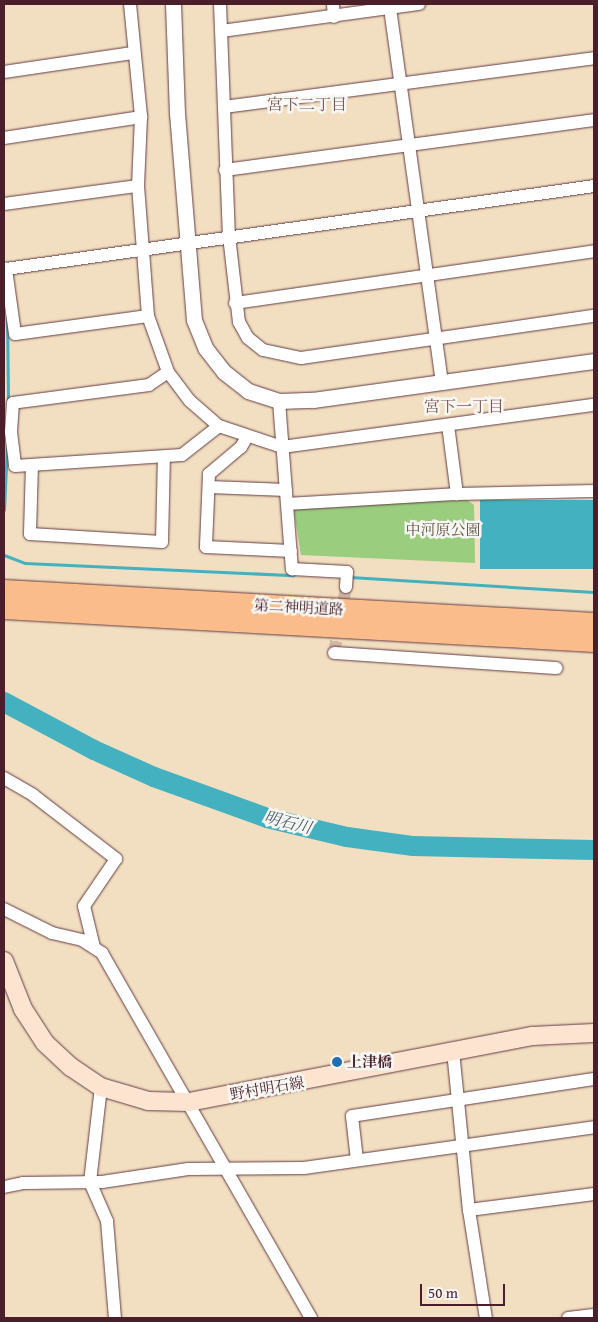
<!DOCTYPE html>
<meta charset="utf-8">
<style>
body{margin:0}
#map{position:relative;width:598px;height:1322px;overflow:hidden;background:#f2dec1;font-family:"Gentium Book Plus","Noto Serif JP",serif}
div>[style]{position:absolute}
.green>*{inset:0;background:#9acd7e}
.water>*{inset:0;background:#43b1bf;transform-origin:0 0}
.stream>*{height:3px;margin:-1.5px;padding:0 1.5px;transform-origin:1.5px;border-radius:1.5px;background:#43b1bf}
.river>*{height:20px;margin:-10px;padding:0 10px;transform-origin:10px;border-radius:10px;background:#43b1bf}
.minor-tunnel>*{height:12px;margin-top:-6px;transform-origin:0;background:repeating-linear-gradient(90deg,#d0b8a3 0 12px,transparent 0 18px)}
.roads{filter:drop-shadow(0 0 1px #633c42) drop-shadow(0 0 1px #633c42)}
.minor>*{height:12px;margin:-6px;padding:0 6px;transform-origin:6px;border-radius:6px;background:#fff}
.tertiary>*{height:15px;margin:-7.5px;padding:0 7.5px;transform-origin:7.5px;border-radius:7.5px;background:#fff}
.secondary>*{height:18px;margin:-9px;padding:0 9px;transform-origin:9px;border-radius:9px;background:#fde4d0}
.motorway>*{height:22px;margin:-11px;padding:0 11px;transform-origin:11px;border-radius:11px;background:#f9bc8a}
.dots>*{width:14px;height:14px;translate:-50% -50%;box-sizing:border-box;border:2px solid #f6f6f2;border-radius:50%}
span{translate:-50% -50%;white-space:nowrap;text-align:center;line-height:1.15;-webkit-text-stroke:5px #f6f6f2;paint-order:stroke}
.park-label{font-size:15px;color:#625344}
.street-label{font-size:15px;color:#4a1f2b}
.poi-label{font-size:15px;color:#4a1f2b;font-weight:700}
.left{translate:0 -50%;text-align:left}
.neighbourhood-label{font-size:16px;color:#7f5553}
.water-label{font-size:16px;color:#475966;font-style:italic}
.frame{position:absolute;inset:0;border:5px solid #4a1f2b;pointer-events:none}
.scale{position:absolute;left:420px;top:1284px;width:85px;height:22px;box-sizing:border-box;border:2px solid #4a1f2b;border-top:0;padding-left:6px;font-size:15px;line-height:18px;white-space:nowrap;color:#4a1f2b;-webkit-text-stroke:4px #f6f6f2;paint-order:stroke}
</style>
<div id="map">
<div class="green">
<i style="clip-path:polygon(467px 500px,474px 505px,475px 563px,301px 555px,294px 511px,298px 506px)"></i>
</div>
<div class="water">
<i style="left:594px;top:500px;width:69px;height:114px;rotate:90deg"></i>
</div>
<div class="stream">
<i style="left:7px;top:316px;width:86px;rotate:89.3deg"></i>
<i style="left:4px;top:510px;width:66px;rotate:-87.4deg"></i>
<i style="left:4px;top:555px;width:22px;rotate:21deg"></i>
<i style="left:25px;top:563px;width:269px;rotate:2.6deg"></i>
<i style="left:350px;top:577px;width:244px;rotate:3.5deg"></i>
</div>
<div class="river">
<i style="left:4px;top:702px;width:102px;rotate:28.1deg"></i>
<i style="left:94px;top:750px;width:66px;rotate:24.2deg"></i>
<i style="left:154px;top:777px;width:120px;rotate:19.9deg"></i>
<i style="left:267px;top:818px;width:82px;rotate:13.4deg"></i>
<i style="left:347px;top:837px;width:67px;rotate:7.8deg"></i>
<i style="left:413px;top:846px;width:181px;rotate:1.3deg"></i>
</div>
<div class="minor-tunnel">
<i style="left:334px;top:653px;width:67px;rotate:-79.7deg"></i>
</div>
<div class="roads">
<div class="minor">
<i style="left:130px;top:4px;width:114px;rotate:84.4deg"></i>
<i style="left:141px;top:117px;width:69px;rotate:92.5deg"></i>
<i style="left:138px;top:186px;width:130px;rotate:85.6deg"></i>
<i style="left:148px;top:316px;width:59px;rotate:70.3deg"></i>
<i style="left:168px;top:372px;width:36px;rotate:53deg"></i>
<i style="left:190px;top:401px;width:38px;rotate:41deg"></i>
<i style="left:219px;top:426px;width:66px;rotate:18.4deg"></i>
<i style="left:282px;top:447px;width:315px;rotate:-7.7deg"></i>
<i style="left:220px;top:4px;width:232px;rotate:87.8deg"></i>
<i style="left:229px;top:236px;width:87px;rotate:83.4deg"></i>
<i style="left:239px;top:322px;width:18px;rotate:61deg"></i>
<i style="left:248px;top:338px;width:19px;rotate:39deg"></i>
<i style="left:263px;top:350px;width:39px;rotate:12deg"></i>
<i style="left:301px;top:358px;width:296px;rotate:-8.2deg"></i>
<i style="left:333px;top:4px;width:13px;rotate:86deg"></i>
<i style="left:390px;top:8px;width:379px;rotate:82.1deg"></i>
<i style="left:222px;top:31px;width:199px;rotate:-7.8deg"></i>
<i style="left:4px;top:72px;width:130px;rotate:-8.4deg"></i>
<i style="left:224px;top:107px;width:373px;rotate:-7.5deg"></i>
<i style="left:4px;top:138px;width:139px;rotate:-8.7deg"></i>
<i style="left:225px;top:170px;width:372px;rotate:-7.7deg"></i>
<i style="left:4px;top:204px;width:135px;rotate:-7.7deg"></i>
<i style="left:235px;top:303px;width:363px;rotate:-8.2deg"></i>
<i style="left:148px;top:316px;width:134px;rotate:172.3deg"></i>
<i style="left:15px;top:334px;width:66px;rotate:-97.9deg"></i>
<i style="left:6px;top:269px;width:594px;rotate:-8.03deg"></i>
<i style="left:168px;top:372px;width:23px;rotate:146deg"></i>
<i style="left:149px;top:385px;width:137px;rotate:172.5deg"></i>
<i style="left:13px;top:403px;width:29px;rotate:94deg"></i>
<i style="left:11px;top:432px;width:34px;rotate:83deg"></i>
<i style="left:15px;top:466px;width:167px;rotate:-3.8deg"></i>
<i style="left:182px;top:455px;width:47px;rotate:-38.1deg"></i>
<i style="left:279px;top:401px;width:169px;rotate:85.6deg"></i>
<i style="left:292px;top:569px;width:55px;rotate:3.1deg"></i>
<i style="left:347px;top:572px;width:15px;rotate:94deg"></i>
<i style="left:448px;top:425px;width:70px;rotate:82.6deg"></i>
<i style="left:457px;top:494px;width:137px;rotate:-1.3deg"></i>
<i style="left:247px;top:437px;width:12px;rotate:121deg"></i>
<i style="left:241px;top:447px;width:42px;rotate:139.8deg"></i>
<i style="left:209px;top:474px;width:73px;rotate:92.4deg"></i>
<i style="left:206px;top:547px;width:85px;rotate:2.7deg"></i>
<i style="left:32px;top:465px;width:69px;rotate:91.7deg"></i>
<i style="left:30px;top:534px;width:132px;rotate:3.5deg"></i>
<i style="left:162px;top:542px;width:85px;rotate:-88.7deg"></i>
<i style="left:209px;top:487px;width:77px;rotate:2.2deg"></i>
<i style="left:288px;top:504px;width:169px;rotate:-3.4deg"></i>
<i style="left:334px;top:653px;width:223px;rotate:3.9deg"></i>
<i style="left:4px;top:778px;width:34px;rotate:30deg"></i>
<i style="left:33px;top:795px;width:105px;rotate:37.6deg"></i>
<i style="left:116px;top:859px;width:57px;rotate:124.2deg"></i>
<i style="left:84px;top:906px;width:42px;rotate:76.3deg"></i>
<i style="left:4px;top:909px;width:54px;rotate:26.6deg"></i>
<i style="left:52px;top:933px;width:31px;rotate:13deg"></i>
<i style="left:82px;top:940px;width:24px;rotate:33deg"></i>
<i style="left:102px;top:953px;width:421px;rotate:60.2deg"></i>
<i style="left:453px;top:1051px;width:160px;rotate:84.3deg"></i>
<i style="left:469px;top:1210px;width:109px;rotate:81.1deg"></i>
<i style="left:101px;top:1087px;width:96px;rotate:96.6deg"></i>
<i style="left:90px;top:1182px;width:43px;rotate:66.4deg"></i>
<i style="left:107px;top:1221px;width:97px;rotate:85.3deg"></i>
<i style="left:357px;top:1160px;width:44px;rotate:-96.5deg"></i>
<i style="left:352px;top:1116px;width:245px;rotate:-8.7deg"></i>
<i style="left:4px;top:1187px;width:19px;rotate:-12deg"></i>
<i style="left:23px;top:1183px;width:79px;rotate:-0.7deg"></i>
<i style="left:102px;top:1182px;width:87px;rotate:-8.6deg"></i>
<i style="left:188px;top:1169px;width:116px;rotate:-0.5deg"></i>
<i style="left:304px;top:1168px;width:293px;rotate:-8deg"></i>
<i style="left:469px;top:1210px;width:126px;rotate:-7.3deg"></i>
<i style="left:568px;top:1318px;width:26px;rotate:-7deg"></i>
</div>
<div class="tertiary">
<i style="left:173px;top:4px;width:109px;rotate:87.9deg"></i>
<i style="left:177px;top:113px;width:208px;rotate:85.3deg"></i>
<i style="left:194px;top:320px;width:31px;rotate:68deg"></i>
<i style="left:206px;top:349px;width:29px;rotate:52deg"></i>
<i style="left:224px;top:372px;width:31px;rotate:38deg"></i>
<i style="left:248px;top:391px;width:33px;rotate:18deg"></i>
<i style="left:279px;top:401px;width:34px;rotate:-2deg"></i>
<i style="left:313px;top:400px;width:284px;rotate:-7.9deg"></i>
</div>
<div class="secondary">
<i style="left:4px;top:961px;width:52px;rotate:68.4deg"></i>
<i style="left:23px;top:1009px;width:40px;rotate:57.1deg"></i>
<i style="left:45px;top:1043px;width:35px;rotate:43deg"></i>
<i style="left:71px;top:1067px;width:36px;rotate:34deg"></i>
<i style="left:101px;top:1087px;width:49px;rotate:16.6deg"></i>
<i style="left:148px;top:1101px;width:41px;rotate:1.4deg"></i>
<i style="left:189px;top:1102px;width:350px;rotate:-10.9deg"></i>
<i style="left:533px;top:1036px;width:61px;rotate:-2.8deg"></i>
</div>
<div class="motorway">
<i style="left:4px;top:591px;width:591px;rotate:3.2deg"></i>
<i style="left:4px;top:608px;width:591px;rotate:3.2deg"></i>
</div>
</div>
<div class="dots">
<i style="left:337px;top:1062px;background:#1f6fb2"></i>
</div>
<div class="park-label">
<span style="left:443px;top:530px">中河原公園</span>
</div>
<div class="street-label">
<span style="left:299px;top:607px;rotate:3deg">第二神明道路</span>
<span style="left:267px;top:1088px;rotate:-10deg">野村明石線</span>
</div>
<div class="poi-label">
<span class="left" style="left:347px;top:1062px">上津橋</span>
</div>
<div class="neighbourhood-label">
<span style="left:307px;top:104px">宮下二丁目</span>
<span style="left:464px;top:406px">宮下一丁目</span>
</div>
<div class="water-label">
<span style="left:288px;top:822px;rotate:14deg">明石川</span>
</div>
<div class="frame"></div>
<div class="scale">50 m</div>
</div>
